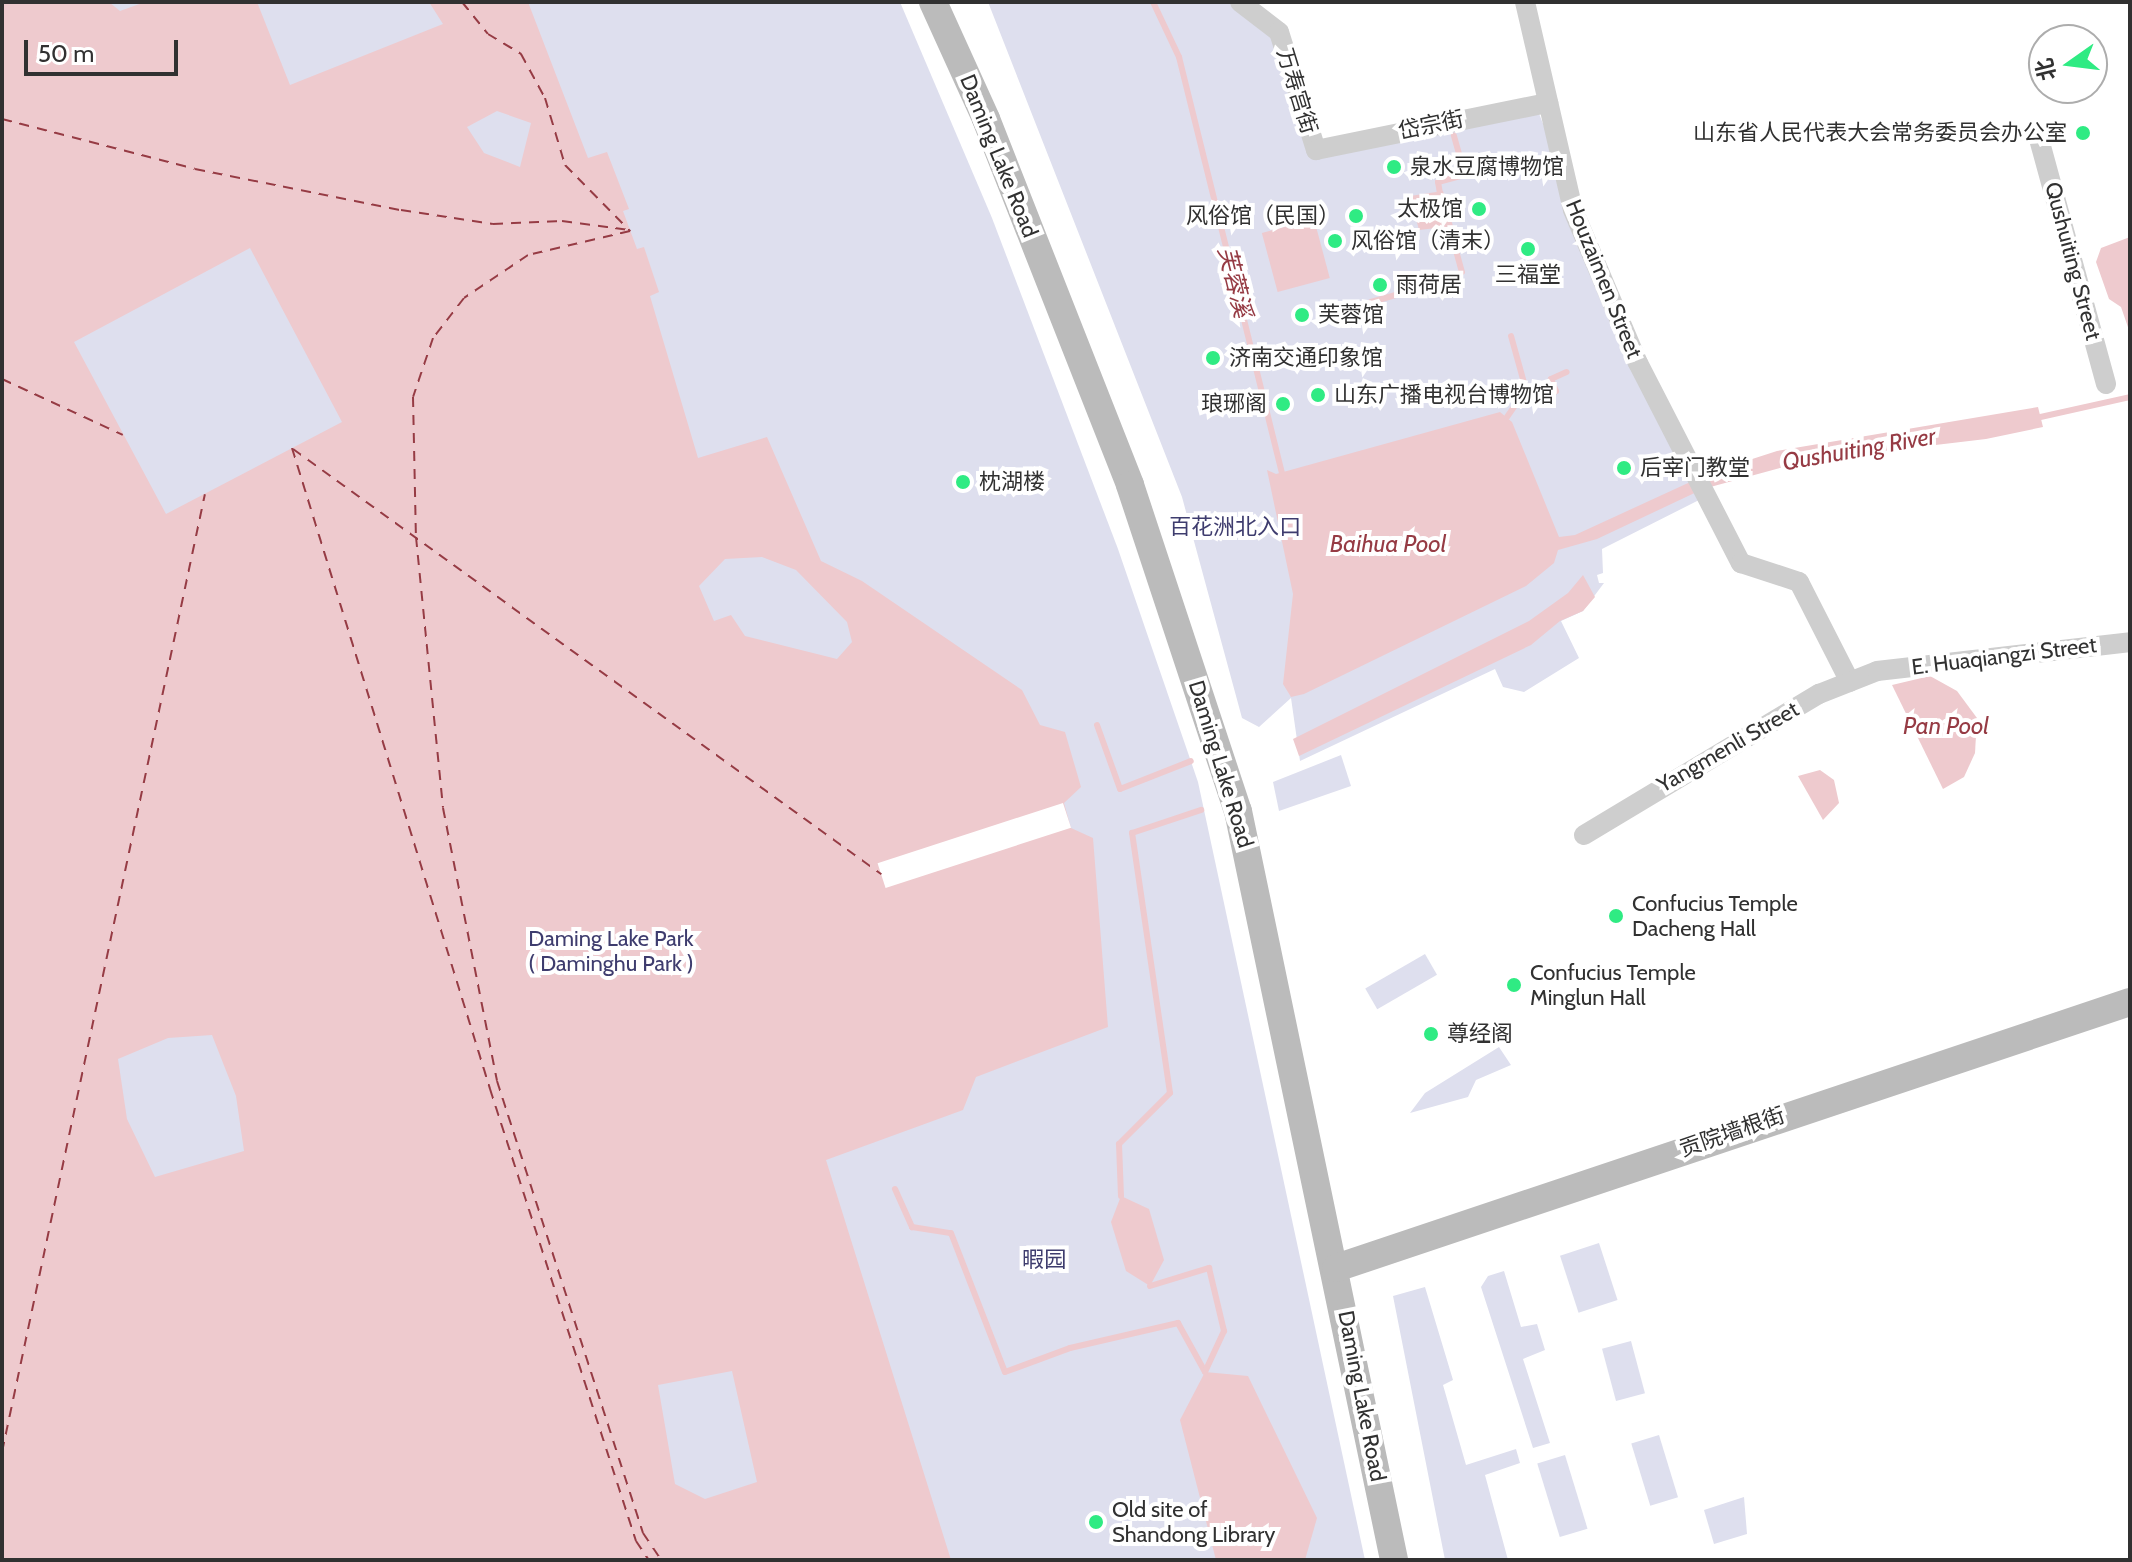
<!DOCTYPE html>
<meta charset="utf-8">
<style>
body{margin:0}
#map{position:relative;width:2132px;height:1562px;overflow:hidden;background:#fff;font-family:Cabin,"Noto Sans SC",sans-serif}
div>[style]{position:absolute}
.green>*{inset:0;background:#dedfee;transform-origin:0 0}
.water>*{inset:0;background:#eecace;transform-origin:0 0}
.pier>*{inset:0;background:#fff;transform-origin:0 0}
.stream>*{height:6px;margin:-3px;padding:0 3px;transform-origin:3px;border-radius:3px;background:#eecace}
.ferry>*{height:2px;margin-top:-1px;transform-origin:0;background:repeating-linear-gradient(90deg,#963b44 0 10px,transparent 0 18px)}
.street>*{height:20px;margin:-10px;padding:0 10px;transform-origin:10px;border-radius:10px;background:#cecece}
.secondary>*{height:28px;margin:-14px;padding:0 14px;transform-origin:14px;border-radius:14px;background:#bbb}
.dots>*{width:22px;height:22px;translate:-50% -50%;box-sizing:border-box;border:4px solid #fff;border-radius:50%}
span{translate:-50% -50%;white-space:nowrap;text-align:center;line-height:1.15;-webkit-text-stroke:8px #fff;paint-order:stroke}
.street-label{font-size:22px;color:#313131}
.poi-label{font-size:22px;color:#313131}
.right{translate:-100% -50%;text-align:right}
.left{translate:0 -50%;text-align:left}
.park-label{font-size:22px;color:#3e3c6e}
.water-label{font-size:24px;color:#963b44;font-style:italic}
.frame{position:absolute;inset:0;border:4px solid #313131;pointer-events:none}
.north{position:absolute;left:2028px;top:24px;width:80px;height:80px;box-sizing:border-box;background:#fff;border:2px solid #adadad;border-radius:50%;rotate:256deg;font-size:22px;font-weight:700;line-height:32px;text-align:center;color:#313131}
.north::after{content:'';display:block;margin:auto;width:28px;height:36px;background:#2feb83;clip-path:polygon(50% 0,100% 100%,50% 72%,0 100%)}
.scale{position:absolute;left:24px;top:40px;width:154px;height:36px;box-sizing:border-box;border:4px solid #313131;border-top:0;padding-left:10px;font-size:24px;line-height:28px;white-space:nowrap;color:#313131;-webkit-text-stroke:6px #fff;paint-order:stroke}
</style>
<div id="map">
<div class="green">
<i style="clip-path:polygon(2px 2px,900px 2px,992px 218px,1118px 549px,1198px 782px,1365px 1560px,2px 1560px)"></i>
<i style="clip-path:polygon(988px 2px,1240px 2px,1279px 32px,1316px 150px,1538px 111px,1631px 349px,1703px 498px,1602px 549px,1603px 573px,1597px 575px,1599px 583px,1604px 583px,1583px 611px,1561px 621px,1579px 658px,1524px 692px,1503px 687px,1495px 669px,1300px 761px,1291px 698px,1259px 727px,1242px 718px,1182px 497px)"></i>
<i style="clip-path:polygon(1341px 755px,1351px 786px,1279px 811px,1273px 782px)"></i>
<i style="left:1425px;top:954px;width:24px;height:69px;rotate:60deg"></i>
<i style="clip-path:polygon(1499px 1047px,1511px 1065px,1476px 1080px,1468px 1097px,1410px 1113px,1425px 1093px)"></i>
<i style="left:1599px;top:1243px;width:60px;height:41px;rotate:72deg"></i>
<i style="clip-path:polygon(1504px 1271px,1521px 1327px,1537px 1324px,1545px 1350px,1523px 1359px,1550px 1443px,1533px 1448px,1481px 1287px,1488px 1276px)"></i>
<i style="clip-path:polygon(1425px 1287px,1453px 1380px,1443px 1385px,1466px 1465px,1516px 1449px,1520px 1463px,1485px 1475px,1508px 1560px,1445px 1560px,1393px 1296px)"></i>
<i style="left:1631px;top:1341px;width:54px;height:30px;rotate:75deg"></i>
<i style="left:1659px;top:1435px;width:65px;height:29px;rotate:73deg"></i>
<i style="left:1565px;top:1455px;width:77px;height:29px;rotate:73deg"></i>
<i style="clip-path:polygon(1744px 1497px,1747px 1534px,1714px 1544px,1704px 1510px)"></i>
</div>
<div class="water">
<i style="clip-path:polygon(evenodd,2px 2px,109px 2px,120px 11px,145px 2px,257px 2px,290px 85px,443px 24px,429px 2px,528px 2px,588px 158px,607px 152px,629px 209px,623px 211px,637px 249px,644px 247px,659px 292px,650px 296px,698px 458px,767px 437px,821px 561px,862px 581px,1022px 690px,1040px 725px,1065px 732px,1081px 787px,1064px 803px,1071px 828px,1093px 838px,1108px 1027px,976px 1077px,963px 1110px,826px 1160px,951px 1560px,2px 1560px,2px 2px,497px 111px,531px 123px,520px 167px,484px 153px,467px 127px,497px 111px,2px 2px,250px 248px,342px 422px,166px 514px,74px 342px,250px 248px,2px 2px,762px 557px,796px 570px,847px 622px,852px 642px,837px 659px,745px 636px,731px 615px,714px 621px,699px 586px,725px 559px,762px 557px,2px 2px,212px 1035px,236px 1096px,244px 1151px,155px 1177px,127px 1119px,118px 1059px,168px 1038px,212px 1035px,2px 2px,732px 1371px,757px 1482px,705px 1499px,675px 1484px,658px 1385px,732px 1371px)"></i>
<i style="clip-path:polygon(1443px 191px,1453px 226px,1419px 230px,1410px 196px)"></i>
<i style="left:1314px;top:219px;width:61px;height:54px;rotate:75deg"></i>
<i style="clip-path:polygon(2130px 237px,2130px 333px,2121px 307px,2109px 299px,2096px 262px,2101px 248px)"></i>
<i style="clip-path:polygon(2038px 407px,2043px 427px,1986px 439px,1809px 460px,1703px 489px,1597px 539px,1558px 550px,1554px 563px,1526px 586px,1304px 694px,1291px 697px,1283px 684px,1293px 594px,1267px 470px,1276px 474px,1500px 412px,1512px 422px,1559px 537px,1575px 535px,1712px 472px,1777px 451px)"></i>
<i style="clip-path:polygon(1583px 575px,1595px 597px,1583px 611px,1560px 621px,1531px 645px,1299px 756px,1293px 739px,1529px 621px,1568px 593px)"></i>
<i style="clip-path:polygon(1930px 676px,1957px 691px,1977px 718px,1975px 753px,1964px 777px,1943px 789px,1892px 685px)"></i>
<i style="clip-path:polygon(1820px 770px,1834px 780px,1839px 803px,1823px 820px,1798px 776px)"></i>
<i style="clip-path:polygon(1121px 1196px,1149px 1209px,1164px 1260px,1150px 1286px,1126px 1271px,1111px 1222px)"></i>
<i style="clip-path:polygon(1205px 1372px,1248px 1376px,1317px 1518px,1305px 1560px,1216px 1560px,1180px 1420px)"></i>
</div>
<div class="pier">
<i style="left:1063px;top:803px;width:26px;height:195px;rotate:72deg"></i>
</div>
<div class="stream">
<i style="left:1153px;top:2px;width:61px;rotate:64.7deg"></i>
<i style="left:1179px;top:57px;width:428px;rotate:76.1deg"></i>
<i style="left:1441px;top:199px;width:17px;rotate:-100deg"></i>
<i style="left:1438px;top:182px;width:28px;rotate:-15deg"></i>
<i style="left:1465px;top:175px;width:41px;rotate:-105.8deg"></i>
<i style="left:1448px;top:222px;width:52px;rotate:74.4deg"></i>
<i style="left:1371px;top:302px;width:81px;rotate:-15.8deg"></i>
<i style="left:1524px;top:399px;width:10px;rotate:11deg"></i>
<i style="left:1534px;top:401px;width:24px;rotate:-24deg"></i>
<i style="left:1556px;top:391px;width:13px;rotate:-113deg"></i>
<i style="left:1551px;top:379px;width:17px;rotate:-24deg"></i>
<i style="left:1507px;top:417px;width:33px;rotate:-55deg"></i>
<i style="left:1526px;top:390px;width:56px;rotate:-105.5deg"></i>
<i style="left:2036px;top:418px;width:96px;rotate:-12.6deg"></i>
<i style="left:1097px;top:725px;width:68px;rotate:70.2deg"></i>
<i style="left:1120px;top:789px;width:76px;rotate:-21.5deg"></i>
<i style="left:895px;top:1189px;width:42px;rotate:65.9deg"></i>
<i style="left:912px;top:1227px;width:39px;rotate:9deg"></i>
<i style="left:951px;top:1233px;width:149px;rotate:68.8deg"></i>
<i style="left:1005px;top:1372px;width:69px;rotate:-20.3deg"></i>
<i style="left:1070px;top:1348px;width:111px;rotate:-13deg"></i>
<i style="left:1178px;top:1323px;width:56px;rotate:61.1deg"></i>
<i style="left:1121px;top:1196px;width:52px;rotate:-92.2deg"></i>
<i style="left:1119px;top:1144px;width:72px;rotate:-45deg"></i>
<i style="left:1170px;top:1093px;width:263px;rotate:-98.3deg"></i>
<i style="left:1132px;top:833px;width:73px;rotate:-18.4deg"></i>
<i style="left:1150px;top:1286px;width:62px;rotate:-17deg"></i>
<i style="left:1209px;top:1268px;width:65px;rotate:76.6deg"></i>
<i style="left:1224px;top:1331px;width:45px;rotate:114.9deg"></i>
</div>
<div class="ferry">
<i style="left:462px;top:2px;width:41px;rotate:50.9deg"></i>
<i style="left:488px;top:34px;width:39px;rotate:31deg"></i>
<i style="left:521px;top:54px;width:50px;rotate:61.4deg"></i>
<i style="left:545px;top:98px;width:70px;rotate:73.4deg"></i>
<i style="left:565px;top:165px;width:93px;rotate:45.4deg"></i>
<i style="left:630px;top:231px;width:105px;rotate:166.8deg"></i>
<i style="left:528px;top:255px;width:77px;rotate:146.1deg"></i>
<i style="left:464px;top:298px;width:51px;rotate:127.8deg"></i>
<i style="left:433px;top:338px;width:62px;rotate:108.7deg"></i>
<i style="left:413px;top:397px;width:140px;rotate:88.8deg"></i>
<i style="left:416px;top:537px;width:272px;rotate:84.3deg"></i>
<i style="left:443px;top:808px;width:278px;rotate:78.8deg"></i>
<i style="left:497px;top:1081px;width:475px;rotate:72.1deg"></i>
<i style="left:643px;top:1533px;width:32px;rotate:56deg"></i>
<i style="left:2px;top:119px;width:199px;rotate:14.5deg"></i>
<i style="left:195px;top:169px;width:210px;rotate:11.3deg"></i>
<i style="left:401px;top:210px;width:93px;rotate:8.7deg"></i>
<i style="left:493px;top:224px;width:69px;rotate:-2.5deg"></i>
<i style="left:562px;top:221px;width:68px;rotate:7.7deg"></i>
<i style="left:2px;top:379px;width:133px;rotate:24.8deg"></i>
<i style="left:292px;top:448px;width:671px;rotate:72.83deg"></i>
<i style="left:490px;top:1089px;width:475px;rotate:72.1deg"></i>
<i style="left:636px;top:1541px;width:23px;rotate:56deg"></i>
<i style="left:293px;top:449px;width:726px;rotate:35.86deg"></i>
<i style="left:2px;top:1452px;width:979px;rotate:-78.04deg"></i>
</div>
<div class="street">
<i style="left:1240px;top:2px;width:49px;rotate:37.6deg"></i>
<i style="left:1279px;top:32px;width:124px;rotate:72.6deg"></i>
<i style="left:1316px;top:150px;width:237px;rotate:-11.5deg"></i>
<i style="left:1525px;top:2px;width:213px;rotate:77deg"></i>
<i style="left:1573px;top:210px;width:166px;rotate:67deg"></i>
<i style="left:1638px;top:363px;width:225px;rotate:62.8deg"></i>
<i style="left:1741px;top:563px;width:61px;rotate:18.1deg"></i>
<i style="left:1799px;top:582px;width:112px;rotate:63deg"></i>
<i style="left:2039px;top:139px;width:254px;rotate:74.7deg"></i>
<i style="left:1584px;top:835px;width:274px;rotate:-31deg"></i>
<i style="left:1819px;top:694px;width:62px;rotate:-21.6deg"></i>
<i style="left:1877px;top:671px;width:255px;rotate:-6.5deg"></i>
</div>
<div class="secondary">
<i style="left:933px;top:2px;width:128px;rotate:65.6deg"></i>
<i style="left:986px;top:119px;width:393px;rotate:68.5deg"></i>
<i style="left:1130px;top:485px;width:343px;rotate:71.7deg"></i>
<i style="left:1238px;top:811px;width:765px;rotate:78.23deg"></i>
<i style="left:1336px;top:1268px;width:837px;rotate:-18.52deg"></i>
</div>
<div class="dots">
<i style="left:2083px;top:133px;background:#2feb83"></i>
<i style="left:1394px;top:167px;background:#2feb83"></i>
<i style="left:1479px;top:209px;background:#2feb83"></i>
<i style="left:1356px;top:216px;background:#2feb83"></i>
<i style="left:1335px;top:241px;background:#2feb83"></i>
<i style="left:1528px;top:249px;background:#2feb83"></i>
<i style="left:1380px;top:285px;background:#2feb83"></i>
<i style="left:1302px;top:315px;background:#2feb83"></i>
<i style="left:1213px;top:358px;background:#2feb83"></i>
<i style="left:1318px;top:395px;background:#2feb83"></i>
<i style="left:1283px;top:404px;background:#2feb83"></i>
<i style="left:1624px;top:468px;background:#2feb83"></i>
<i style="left:963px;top:482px;background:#2feb83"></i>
<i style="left:1616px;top:916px;background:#2feb83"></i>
<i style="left:1514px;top:985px;background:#2feb83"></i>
<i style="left:1431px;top:1034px;background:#2feb83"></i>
<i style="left:1096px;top:1522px;background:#2feb83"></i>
</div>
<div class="street-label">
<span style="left:1297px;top:91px;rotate:73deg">万寿宫街</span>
<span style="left:1431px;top:125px;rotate:-12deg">岱宗街</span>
<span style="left:999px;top:156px;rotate:68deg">Daming Lake Road</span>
<span style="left:2073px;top:261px;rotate:75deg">Qushuiting Street</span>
<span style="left:1604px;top:279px;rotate:68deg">Houzaimen Street</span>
<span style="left:2004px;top:656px;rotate:-7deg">E. Huaqiangzi Street</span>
<span style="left:1728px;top:747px;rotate:-30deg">Yangmenli Street</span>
<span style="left:1221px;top:764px;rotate:73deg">Daming Lake Road</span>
<span style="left:1732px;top:1132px;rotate:-19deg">贡院墙根街</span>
<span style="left:1362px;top:1396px;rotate:79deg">Daming Lake Road</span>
</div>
<div class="poi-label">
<span class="right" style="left:2067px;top:133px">山东省人民代表大会常务委员会办公室</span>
<span class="left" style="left:1410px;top:167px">泉水豆腐博物馆</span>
<span class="right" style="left:1463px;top:209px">太极馆</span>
<span class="right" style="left:1340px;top:216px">风俗馆（民国）</span>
<span class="left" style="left:1351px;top:241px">风俗馆（清末）</span>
<span style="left:1528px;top:275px">三福堂</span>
<span class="left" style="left:1396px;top:285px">雨荷居</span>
<span class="left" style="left:1318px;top:315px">芙蓉馆</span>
<span class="left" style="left:1229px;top:358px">济南交通印象馆</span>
<span class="left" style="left:1334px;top:395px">山东广播电视台博物馆</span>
<span class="right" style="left:1267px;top:404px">琅琊阁</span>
<span class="left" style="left:1640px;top:468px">后宰门教堂</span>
<span class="left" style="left:979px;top:482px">枕湖楼</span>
<span class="left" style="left:1632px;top:916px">Confucius Temple<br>Dacheng Hall</span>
<span class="left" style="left:1530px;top:985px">Confucius Temple<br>Minglun Hall</span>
<span class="left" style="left:1447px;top:1034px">尊经阁</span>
<span class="left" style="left:1112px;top:1522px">Old site of<br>Shandong Library</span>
</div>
<div class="park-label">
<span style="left:1235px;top:527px">百花洲北入口</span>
<span style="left:611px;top:951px">Daming Lake Park<br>( Daminghu Park )</span>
<span style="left:1044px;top:1260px">暇园</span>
</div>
<div class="water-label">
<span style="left:1235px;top:282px;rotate:76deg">芙蓉溪</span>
<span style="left:1859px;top:449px;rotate:-10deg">Qushuiting River</span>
<span style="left:1388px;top:544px">Baihua Pool</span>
<span style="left:1946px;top:726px">Pan Pool</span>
</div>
<div class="frame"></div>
<div class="north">北</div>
<div class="scale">50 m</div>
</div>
